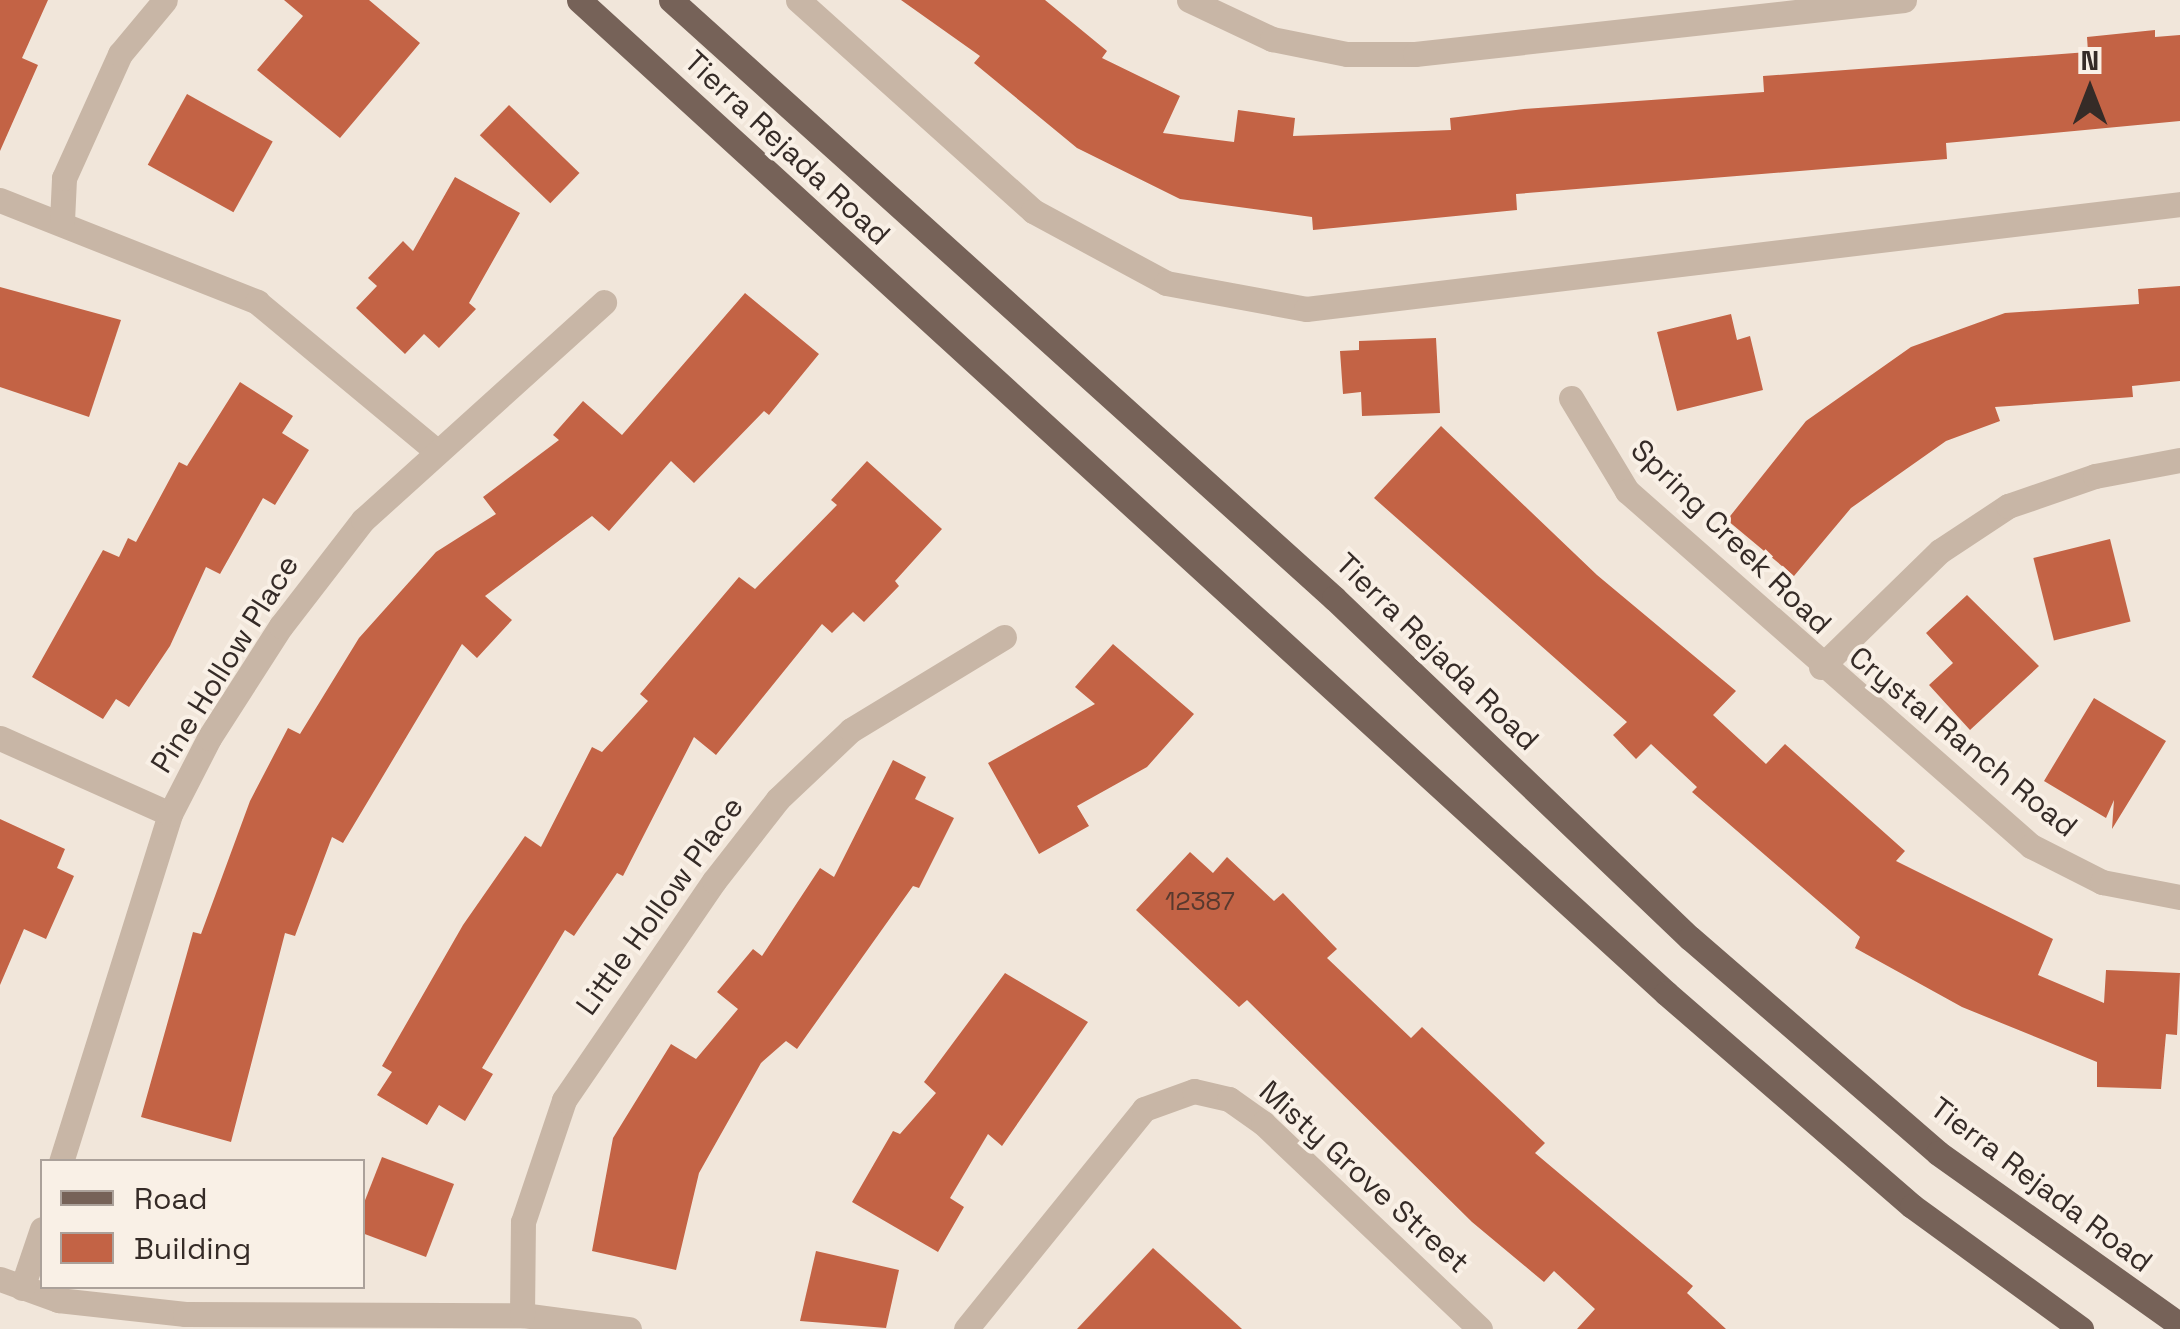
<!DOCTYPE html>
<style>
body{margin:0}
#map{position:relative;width:2180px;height:1329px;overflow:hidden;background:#f1e6da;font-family:"Space Grotesk",sans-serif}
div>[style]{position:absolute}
.building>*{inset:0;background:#c36345;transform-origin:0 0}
.minor>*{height:25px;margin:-12.5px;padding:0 12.5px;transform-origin:12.5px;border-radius:12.5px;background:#c8b6a6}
.major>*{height:25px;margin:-12.5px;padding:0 12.5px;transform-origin:12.5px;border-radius:12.5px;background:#766258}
span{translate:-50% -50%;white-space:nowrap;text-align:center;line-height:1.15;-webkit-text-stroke:8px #f9f0e6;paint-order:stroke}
.number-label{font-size:25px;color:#58392e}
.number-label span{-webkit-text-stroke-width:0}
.street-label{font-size:30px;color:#352b27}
.legend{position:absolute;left:40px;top:1159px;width:325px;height:130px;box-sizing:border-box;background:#f9f0e6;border:2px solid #aba19a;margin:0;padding:12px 18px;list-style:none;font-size:30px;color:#352b27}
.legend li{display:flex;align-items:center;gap:20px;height:50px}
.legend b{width:50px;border:2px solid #aba19a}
.north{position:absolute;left:2040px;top:40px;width:100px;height:100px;-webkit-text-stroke:8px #f9f0e6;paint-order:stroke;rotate:0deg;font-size:28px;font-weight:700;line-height:40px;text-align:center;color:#352b27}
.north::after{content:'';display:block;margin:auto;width:35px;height:45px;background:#352b27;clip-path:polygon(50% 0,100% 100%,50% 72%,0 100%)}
</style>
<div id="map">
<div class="building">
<i style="clip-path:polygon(0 0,48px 0,22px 58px,38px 65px,0 151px)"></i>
<i style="clip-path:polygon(284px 0,369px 0,420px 43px,340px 138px,257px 70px,303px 16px)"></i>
<i style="clip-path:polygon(901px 0,1045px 0,1107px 51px,1102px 58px,1180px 96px,1163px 133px,1234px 142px,1238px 110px,1295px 118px,1293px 136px,1451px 130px,1450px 118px,1524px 109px,1764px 92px,1763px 76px,2088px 52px,2087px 37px,2155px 30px,2155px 37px,2180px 35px,2180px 121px,1946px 143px,1947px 159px,1516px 194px,1517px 210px,1313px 230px,1312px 217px,1180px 199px,1077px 148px,974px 63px,980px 56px)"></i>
<i style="left:187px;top:94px;width:98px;height:81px;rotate:29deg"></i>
<i style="left:509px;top:105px;width:98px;height:42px;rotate:44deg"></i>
<i style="clip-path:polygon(455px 177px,520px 213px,469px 303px,476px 309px,439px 348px,424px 334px,405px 354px,356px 308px,377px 286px,368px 278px,403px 241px,413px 251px)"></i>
<i style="clip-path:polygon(2180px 286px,2180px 381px,2132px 386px,2133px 397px,1995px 407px,2000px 421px,1946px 441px,1851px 508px,1794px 576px,1727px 520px,1806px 421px,1911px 347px,2005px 313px,2139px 304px,2138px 289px)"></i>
<i style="clip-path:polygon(0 287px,121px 320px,89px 417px,0 387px)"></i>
<i style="clip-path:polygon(745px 293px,819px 354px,769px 415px,764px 411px,694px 483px,671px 461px,609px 531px,592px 516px,485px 596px,512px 620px,477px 658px,462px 644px,343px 843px,332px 837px,295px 936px,285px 933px,231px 1142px,141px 1117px,193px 932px,201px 934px,250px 801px,288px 728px,300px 734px,359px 638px,436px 552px,496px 514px,483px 497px,559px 440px,553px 435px,583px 401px,622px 435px)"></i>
<i style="clip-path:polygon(1731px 314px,1737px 340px,1750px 336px,1763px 390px,1677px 411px,1657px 332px)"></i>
<i style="clip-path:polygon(1436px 338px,1440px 413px,1362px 416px,1361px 392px,1343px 394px,1340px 351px,1359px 350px,1359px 341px)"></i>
<i style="clip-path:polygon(240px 382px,293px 416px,282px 433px,309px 450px,275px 505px,263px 498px,220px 574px,206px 567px,170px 646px,129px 707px,116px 699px,103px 719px,32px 677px,103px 550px,119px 557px,128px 538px,136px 542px,179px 462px,187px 466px)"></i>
<i style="clip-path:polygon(1441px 426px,1597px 575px,1736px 691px,1713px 715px,1766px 764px,1785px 744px,1905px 851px,1896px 861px,2053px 939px,2038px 975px,2104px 1003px,2106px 970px,2180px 973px,2177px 1035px,2166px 1034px,2161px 1089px,2097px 1087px,2097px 1062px,1962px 1007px,1855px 948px,1860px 937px,1692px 792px,1697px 787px,1651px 744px,1636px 759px,1613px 735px,1627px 722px,1374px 498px)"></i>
<i style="clip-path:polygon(867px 461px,942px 529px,895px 581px,899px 586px,864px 622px,853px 612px,832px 633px,822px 624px,716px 755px,694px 737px,623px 876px,617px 873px,574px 936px,565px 930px,482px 1068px,493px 1074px,465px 1121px,439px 1105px,427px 1125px,377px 1095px,392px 1072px,382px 1066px,463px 925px,525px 836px,541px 847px,592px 747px,602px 752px,648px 701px,640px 694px,739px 577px,755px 589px,837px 505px,831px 500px)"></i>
<i style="left:2110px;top:539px;width:85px;height:79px;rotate:76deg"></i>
<i style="clip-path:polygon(1967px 595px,2039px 666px,1970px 730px,1929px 685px,1953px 663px,1926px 633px)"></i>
<i style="clip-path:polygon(1113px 644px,1194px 714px,1147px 767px,1077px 806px,1089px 826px,1039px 854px,988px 763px,1095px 704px,1075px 687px)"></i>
<i style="clip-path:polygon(2094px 698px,2166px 741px,2112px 829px,2114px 800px,2106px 818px,2044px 781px)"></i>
<i style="clip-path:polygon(893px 760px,926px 777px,915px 799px,954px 818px,919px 888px,913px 886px,797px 1049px,786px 1041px,761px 1063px,699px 1173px,676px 1270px,592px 1251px,613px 1138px,671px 1044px,696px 1059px,738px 1009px,717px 992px,753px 949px,762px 956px,820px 868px,834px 877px)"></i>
<i style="clip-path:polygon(0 819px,65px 849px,57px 868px,74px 876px,46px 939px,24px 929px,0 985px)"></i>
<i style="clip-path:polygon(1190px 852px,1213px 873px,1227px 857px,1274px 901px,1283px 893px,1337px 949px,1327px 958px,1411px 1038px,1422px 1027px,1545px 1143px,1535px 1153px,1693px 1286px,1687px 1293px,1726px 1329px,1577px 1329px,1595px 1309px,1554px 1271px,1544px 1282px,1472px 1222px,1247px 1000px,1239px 1007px,1136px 910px)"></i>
<i style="clip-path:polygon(1005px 973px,1088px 1022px,1002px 1146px,988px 1134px,950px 1198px,964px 1207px,938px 1252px,852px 1202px,893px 1131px,900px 1134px,936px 1093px,924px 1082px)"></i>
<i style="clip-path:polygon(382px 1157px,454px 1184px,426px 1257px,362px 1233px,362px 1208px)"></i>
<i style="clip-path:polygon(1153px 1248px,1242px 1329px,1077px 1329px)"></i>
<i style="clip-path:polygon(816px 1251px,899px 1270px,886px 1328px,800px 1321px)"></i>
</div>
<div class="minor">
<i style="left:798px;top:0;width:316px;rotate:41.9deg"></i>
<i style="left:1033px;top:211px;width:151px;rotate:28.4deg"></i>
<i style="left:1166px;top:283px;width:142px;rotate:10.5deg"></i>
<i style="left:1306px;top:309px;width:880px;rotate:-6.85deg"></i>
<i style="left:1189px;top:0;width:92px;rotate:25.2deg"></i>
<i style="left:1272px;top:39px;width:76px;rotate:11.3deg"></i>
<i style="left:1347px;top:54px;width:68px"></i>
<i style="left:1415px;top:54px;width:492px;rotate:-6.3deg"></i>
<i style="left:0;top:200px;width:277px;rotate:21.6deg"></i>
<i style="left:257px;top:302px;width:231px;rotate:39.7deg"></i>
<i style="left:62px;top:221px;width:43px;rotate:-87.3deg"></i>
<i style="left:64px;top:178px;width:136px;rotate:-65.7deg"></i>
<i style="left:120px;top:54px;width:70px;rotate:-50.2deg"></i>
<i style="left:1571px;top:398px;width:109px;rotate:58.9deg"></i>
<i style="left:1627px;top:491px;width:538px;rotate:41.31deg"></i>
<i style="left:2031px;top:846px;width:80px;rotate:26.9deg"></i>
<i style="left:2102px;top:882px;width:79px;rotate:10.9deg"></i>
<i style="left:1821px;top:667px;width:166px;rotate:-44.3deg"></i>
<i style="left:1940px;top:551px;width:82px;rotate:-33.5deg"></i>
<i style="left:2008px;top:506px;width:92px;rotate:-19deg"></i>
<i style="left:2095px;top:476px;width:86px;rotate:-10.7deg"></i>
<i style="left:0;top:738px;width:186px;rotate:24.1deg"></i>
<i style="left:61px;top:1162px;width:365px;rotate:-72.6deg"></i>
<i style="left:170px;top:814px;width:85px;rotate:-62.8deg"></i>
<i style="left:209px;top:738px;width:133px;rotate:-57.3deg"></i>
<i style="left:281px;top:626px;width:134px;rotate:-52.3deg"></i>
<i style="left:363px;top:520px;width:325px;rotate:-42.1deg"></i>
<i style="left:0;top:1279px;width:62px;rotate:19.9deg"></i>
<i style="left:58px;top:1300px;width:128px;rotate:6.3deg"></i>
<i style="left:185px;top:1314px;width:337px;rotate:0.2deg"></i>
<i style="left:522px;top:1315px;width:108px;rotate:7.5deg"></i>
<i style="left:22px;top:1288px;width:62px;rotate:-71.3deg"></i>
<i style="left:522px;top:1315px;width:93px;rotate:-89.4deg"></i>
<i style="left:523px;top:1222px;width:129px;rotate:-71.4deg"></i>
<i style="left:564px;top:1100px;width:265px;rotate:-55.6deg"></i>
<i style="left:714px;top:881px;width:104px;rotate:-52deg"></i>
<i style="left:778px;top:799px;width:100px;rotate:-43.4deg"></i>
<i style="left:851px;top:730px;width:179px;rotate:-31.3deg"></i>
<i style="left:966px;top:1329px;width:283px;rotate:-51deg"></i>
<i style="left:1144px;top:1109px;width:53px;rotate:-19.8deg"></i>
<i style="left:1194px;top:1091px;width:36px;rotate:13deg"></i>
<i style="left:1229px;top:1099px;width:42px;rotate:35.2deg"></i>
<i style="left:1263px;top:1123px;width:299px;rotate:43.5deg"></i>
</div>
<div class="major">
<i style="left:579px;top:0;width:1472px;rotate:42.41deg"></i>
<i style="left:1666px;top:993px;width:325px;rotate:40.9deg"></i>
<i style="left:1912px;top:1206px;width:209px;rotate:36deg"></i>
<i style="left:671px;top:0;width:893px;rotate:42.05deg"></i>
<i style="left:1334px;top:598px;width:492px;rotate:43.7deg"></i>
<i style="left:1690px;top:938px;width:328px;rotate:40.9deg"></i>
<i style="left:1938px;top:1153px;width:297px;rotate:35.4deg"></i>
</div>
<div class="number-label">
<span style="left:1200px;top:901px">12387</span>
</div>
<div class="street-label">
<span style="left:787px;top:148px;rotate:43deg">Tierra Rejada Road</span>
<span style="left:1731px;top:537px;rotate:44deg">Spring Creek Road</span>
<span style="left:1437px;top:652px;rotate:44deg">Tierra Rejada Road</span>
<span style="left:225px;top:664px;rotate:-58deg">Pine Hollow Place</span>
<span style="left:1963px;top:742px;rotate:39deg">Crystal Ranch Road</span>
<span style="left:660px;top:906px;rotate:-54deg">Little Hollow Place</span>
<span style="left:1364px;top:1177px;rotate:42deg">Misty Grove Street</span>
<span style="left:2041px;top:1185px;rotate:37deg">Tierra Rejada Road</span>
</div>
<ul class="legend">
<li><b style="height:12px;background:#766258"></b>Road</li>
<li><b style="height:28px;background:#c36345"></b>Building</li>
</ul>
<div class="north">N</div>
</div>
